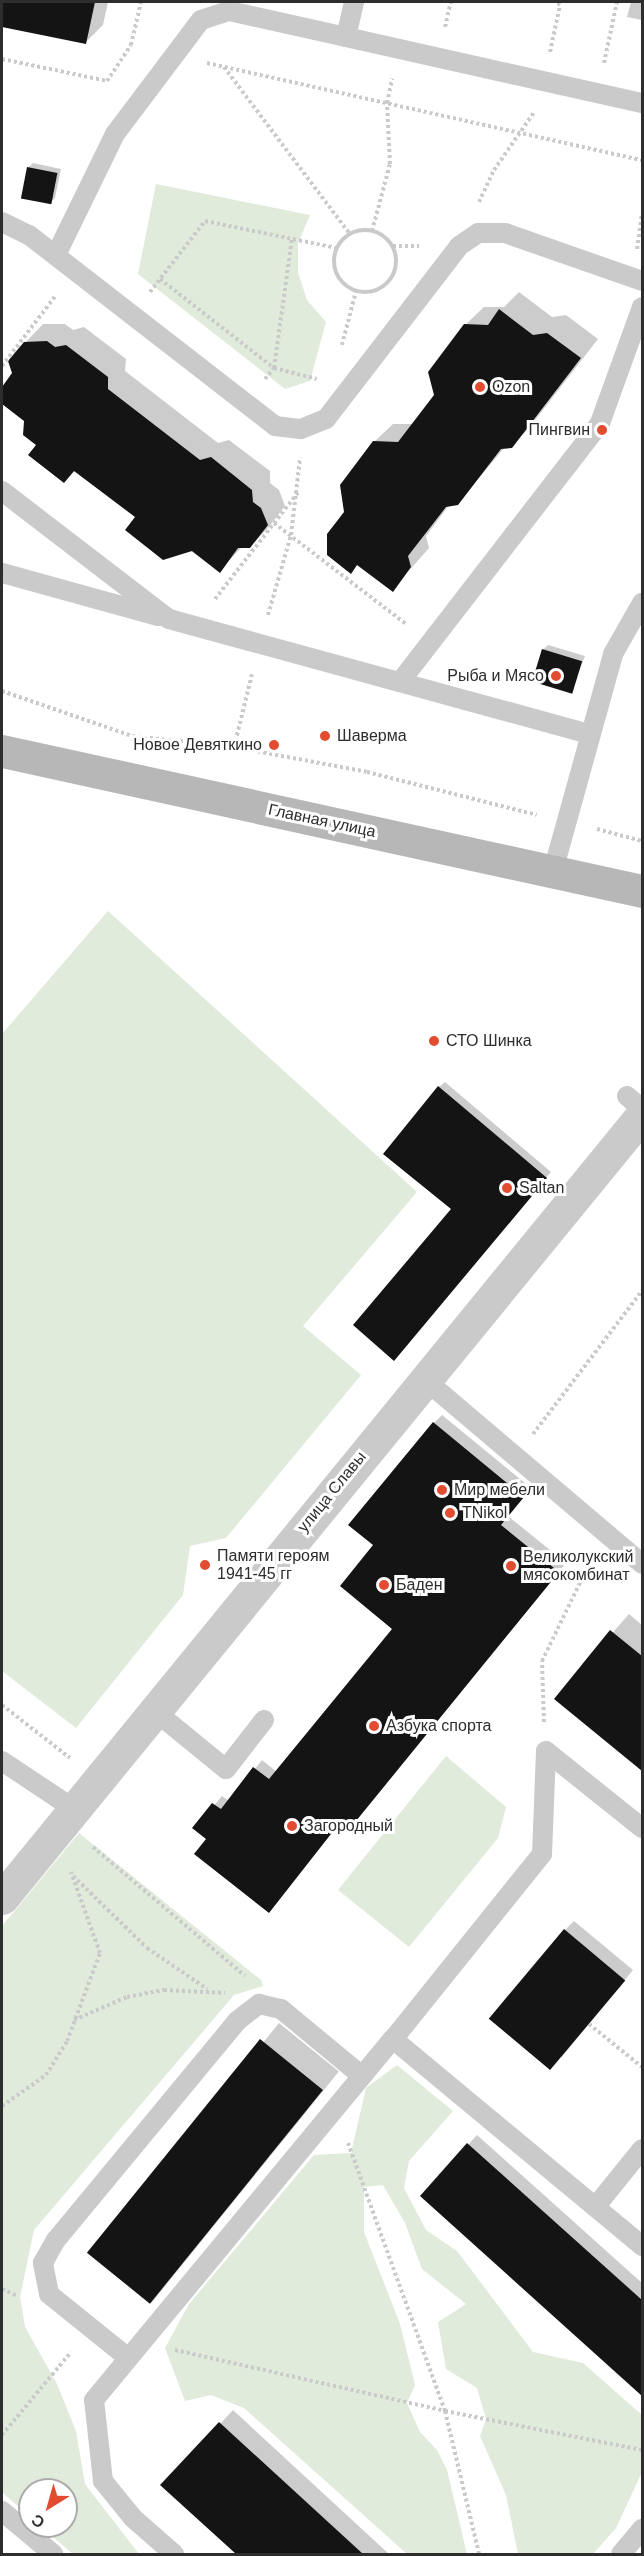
<!DOCTYPE html>
<meta charset="utf-8">
<style>
body{margin:0}
#map{position:relative;width:644px;height:2556px;overflow:hidden;background:#fff;font-family:Arial,sans-serif}
div>[style]{position:absolute}
.green>*{inset:0;background:#e0ebdb}
.shadow>*{inset:0;background:#0003;transform-origin:0 0}
.building>*{inset:0;background:#141414;transform-origin:0 0}
.path>*{height:4px;margin-top:-2px;transform-origin:0;background:repeating-linear-gradient(90deg,#cacaca 0 3px,transparent 0 6px)}
.path>.ring{margin:-2px;padding:0;box-sizing:content-box;background:none;border:4px solid #cacaca;border-radius:50%}
.lane>*{height:20px;margin:-10px;padding:0 10px;transform-origin:10px;border-radius:10px;background:#cacaca}
.street>*{height:33px;margin:-16.5px;padding:0 16.5px;transform-origin:16.5px;border-radius:16.5px;background:#cacaca}
.secondary>*{height:33px;margin:-16.5px;padding:0 16.5px;transform-origin:16.5px;border-radius:16.5px;background:#b7b7b7}
.dots>*{width:16px;height:16px;translate:-50% -50%;box-sizing:border-box;border:3px solid #fff;border-radius:50%}
span{translate:-50% -50%;white-space:nowrap;text-align:center;line-height:1.15;-webkit-text-stroke:6px #fff;paint-order:stroke}
.poi-label{font-size:16px;color:#2d2d2d}
.left{translate:0 -50%;text-align:left}
.right{translate:-100% -50%;text-align:right}
.street-label{font-size:16px;color:#2d2d2d}
.frame{position:absolute;inset:0;border:3px solid #2d2d2d;pointer-events:none}
.north{position:absolute;left:18px;top:2478px;width:60px;height:60px;box-sizing:border-box;background:#fff;border:2px solid #ababab;border-radius:50%;rotate:217deg;font-size:16px;font-weight:700;line-height:24px;text-align:center;color:#2d2d2d}
.north::after{content:'';display:block;margin:auto;width:21px;height:27px;background:#e24c31;clip-path:polygon(50% 0,100% 100%,50% 72%,0 100%)}
</style>
<div id="map">
<div class="green">
<i style="clip-path:polygon(156px 184px,310px 215px,298px 243px,298px 272px,307px 300px,326px 322px,310px 381px,285px 389px,138px 274px)"></i>
<i style="clip-path:polygon(108px 911px,417px 1192px,303px 1326px,361px 1375px,226px 1538px,190px 1546px,183px 1595px,76px 1728px,2px 1671px,2px 1034px)"></i>
<i style="clip-path:polygon(446px 1756px,506px 1807px,498px 1838px,409px 1947px,338px 1890px)"></i>
<i style="clip-path:polygon(79px 1833px,261px 1980px,263px 1986px,234px 1995px,34px 2230px,20px 2297px,25px 2327px,57px 2384px,76px 2431px,85px 2484px,139px 2554px,73px 2554px,40px 2526px,66px 2526px,66px 2490px,30px 2490px,30px 2517px,2px 2492px,2px 1926px)"></i>
<i style="clip-path:polygon(397px 2065px,453px 2111px,409px 2161px,404px 2188px,426px 2230px,457px 2251px,533px 2352px,583px 2363px,642px 2415px,642px 2472px,616px 2528px,593px 2554px,518px 2554px,506px 2495px,480px 2436px,486px 2419px,477px 2388px,446px 2369px,438px 2322px,466px 2304px,422px 2269px,405px 2223px,383px 2185px,364px 2187px,364px 2232px,400px 2324px,415px 2385px,407px 2403px,420px 2432px,437px 2450px,447px 2470px,467px 2554px,407px 2554px,244px 2408px,211px 2395px,185px 2401px,165px 2348px,189px 2304px,314px 2155px,351px 2153px,366px 2088px)"></i>
</div>
<div class="shadow">
<i style="clip-path:polygon(7px 2px,108px 2px,103px 25px,85px 43px,2px 25px)"></i>
<i style="clip-path:polygon(631px 2px,642px 2px,642px 20px,627px 17px)"></i>
<i style="clip-path:polygon(33px 163px,61px 169px,55px 198px,50px 203px,28px 168px)"></i>
<i style="clip-path:polygon(519px 292px,552px 317px,566px 315px,598px 339px,529px 428px,511px 447px,505px 447px,458px 503px,450px 504px,426px 536px,429px 548px,392px 590px,358px 564px,351px 572px,346px 512px,374px 442px,393px 424px,413px 424px,435px 396px,465px 325px,484px 307px,504px 307px)"></i>
<i style="clip-path:polygon(43px 324px,65px 324px,73px 330px,84px 327px,126px 359px,125px 371px,218px 443px,229px 440px,270px 471px,270px 483px,279px 490px,285px 506px,268px 528px,249px 547px,242px 547px,219px 571px,76px 470px,64px 481px,25px 420px,2px 402px,2px 390px,14px 373px,25px 343px)"></i>
<i style="clip-path:polygon(548px 645px,585px 656px,571px 692px,543px 650px)"></i>
<i style="clip-path:polygon(445px 1082px,551px 1172px,399px 1353px,453px 1208px,439px 1087px)"></i>
<i style="clip-path:polygon(442px 1415px,531px 1488px,508px 1516px,566px 1563px,355px 1822px,339px 1824px,269px 1911px,208px 1838px,195px 1828px,222px 1796px,229px 1801px,262px 1760px,277px 1772px,394px 1629px,375px 1545px,434px 1423px)"></i>
<i style="clip-path:polygon(629px 1614px,642px 1625px,642px 1769px,556px 1698px)"></i>
<i style="clip-path:polygon(574px 1921px,633px 1970px,561px 2058px,565px 1930px)"></i>
<i style="left:279px;top:2023px;width:77px;height:298px;rotate:39deg"></i>
<i style="clip-path:polygon(477px 2135px,642px 2283px,642px 2394px,422px 2196px)"></i>
<i style="clip-path:polygon(233px 2410px,389px 2554px,238px 2554px,163px 2485px)"></i>
</div>
<div class="building">
<i style="clip-path:polygon(2px 2px,95px 2px,86px 44px,2px 27px)"></i>
<i style="left:27px;top:167px;width:31px;height:32px;rotate:11deg"></i>
<i style="clip-path:polygon(499px 309px,533px 335px,547px 333px,581px 358px,512px 448px,501px 449px,458px 505px,446px 507px,408px 556px,411px 567px,393px 592px,357px 565px,351px 574px,327px 555px,327px 534px,344px 512px,340px 485px,373px 441px,398px 442px,434px 395px,428px 372px,464px 324px,488px 325px)"></i>
<i style="clip-path:polygon(47px 341px,55px 347px,66px 345px,108px 377px,108px 389px,200px 460px,211px 457px,252px 490px,253px 502px,261px 508px,268px 525px,250px 548px,238px 548px,220px 573px,192px 551px,163px 560px,125px 530px,135px 517px,74px 471px,64px 483px,28px 455px,36px 445px,23px 435px,24px 421px,2px 404px,2px 387px,12px 373px,8px 361px,24px 342px)"></i>
<i style="left:542px;top:649px;width:42px;height:34px;rotate:17deg"></i>
<i style="clip-path:polygon(438px 1086px,547px 1178px,394px 1361px,353px 1325px,451px 1209px,383px 1154px)"></i>
<i style="clip-path:polygon(433px 1422px,524px 1497px,501px 1525px,559px 1572px,347px 1832px,338px 1825px,269px 1913px,194px 1854px,206px 1839px,192px 1828px,212px 1803px,221px 1809px,253px 1767px,269px 1779px,392px 1629px,340px 1586px,373px 1545px,348px 1525px)"></i>
<i style="clip-path:polygon(610px 1630px,642px 1656px,642px 1771px,554px 1699px)"></i>
<i style="left:564px;top:1929px;width:80px;height:117px;rotate:40deg"></i>
<i style="left:260px;top:2039px;width:81px;height:275px;rotate:39deg"></i>
<i style="clip-path:polygon(467px 2143px,642px 2300px,642px 2396px,420px 2196px)"></i>
<i style="clip-path:polygon(219px 2422px,363px 2554px,236px 2554px,160px 2485px)"></i>
</div>
<div class="path">
<i style="left:445px;top:27px;width:26px;rotate:-77deg"></i>
<i style="left:550px;top:52px;width:48px;rotate:-78deg"></i>
<i style="left:560px;top:5px;width:5px;rotate:-143deg"></i>
<i style="left:2px;top:59px;width:107px;rotate:11.8deg"></i>
<i style="left:107px;top:81px;width:43px;rotate:-56.3deg"></i>
<i style="left:131px;top:45px;width:44px;rotate:-76.9deg"></i>
<i style="left:207px;top:63px;width:446px;rotate:12.6deg"></i>
<i style="left:604px;top:63px;width:62px;rotate:-78deg"></i>
<i style="left:224px;top:67px;width:209px;rotate:53deg"></i>
<i style="left:479px;top:202px;width:35px;rotate:-65deg"></i>
<i style="left:494px;top:170px;width:72px;rotate:-55.2deg"></i>
<i class="ring" style="left:334px;top:230px;width:58px;height:58px"></i>
<i style="left:372px;top:231px;width:69px;rotate:-75deg"></i>
<i style="left:390px;top:164px;width:61px;rotate:-92.8deg"></i>
<i style="left:387px;top:103px;width:25px;rotate:-78deg"></i>
<i style="left:393px;top:246px;width:26px"></i>
<i style="left:637px;top:249px;width:35px;rotate:-82deg"></i>
<i style="left:160px;top:279px;width:145px;rotate:38deg"></i>
<i style="left:274px;top:368px;width:131px;rotate:-82.1deg"></i>
<i style="left:150px;top:292px;width:90px;rotate:-52.2deg"></i>
<i style="left:205px;top:221px;width:135px;rotate:11.6deg"></i>
<i style="left:342px;top:345px;width:56px;rotate:-75.5deg"></i>
<i style="left:2px;top:366px;width:89px;rotate:-52.7deg"></i>
<i style="left:265px;top:379px;width:14px;rotate:-51deg"></i>
<i style="left:274px;top:368px;width:44px;rotate:14.3deg"></i>
<i style="left:274px;top:523px;width:166px;rotate:37.4deg"></i>
<i style="left:215px;top:599px;width:137px;rotate:-52.1deg"></i>
<i style="left:268px;top:615px;width:83px;rotate:-74deg"></i>
<i style="left:291px;top:535px;width:78px;rotate:-83.3deg"></i>
<i style="left:2px;top:691px;width:138px;rotate:19.1deg"></i>
<i style="left:132px;top:736px;width:103px;rotate:6.2deg"></i>
<i style="left:234px;top:747px;width:135px;rotate:10.6deg"></i>
<i style="left:367px;top:772px;width:175px;rotate:14.2deg"></i>
<i style="left:234px;top:747px;width:75px;rotate:-76.1deg"></i>
<i style="left:597px;top:829px;width:47px;rotate:14.9deg"></i>
<i style="left:533px;top:1434px;width:180px;rotate:-52.7deg"></i>
<i style="left:2px;top:1705px;width:86px;rotate:37.9deg"></i>
<i style="left:544px;top:1722px;width:61px;rotate:-91.9deg"></i>
<i style="left:542px;top:1661px;width:112px;rotate:-64.1deg"></i>
<i style="left:93px;top:1847px;width:199px;rotate:40.3deg"></i>
<i style="left:73px;top:1876px;width:103px;rotate:44.2deg"></i>
<i style="left:147px;top:1948px;width:73px;rotate:34.3deg"></i>
<i style="left:74px;top:2020px;width:58px;rotate:-23.5deg"></i>
<i style="left:127px;top:1997px;width:38px;rotate:-11deg"></i>
<i style="left:164px;top:1990px;width:61px;rotate:2.8deg"></i>
<i style="left:589px;top:2024px;width:68px;rotate:39.1deg"></i>
<i style="left:2px;top:2106px;width:54px;rotate:-35.2deg"></i>
<i style="left:46px;top:2075px;width:40px;rotate:-58deg"></i>
<i style="left:67px;top:2041px;width:94px;rotate:-69.4deg"></i>
<i style="left:100px;top:1953px;width:86px;rotate:-109.7deg"></i>
<i style="left:348px;top:2143px;width:285px;rotate:70.1deg"></i>
<i style="left:445px;top:2411px;width:147px;rotate:76.6deg"></i>
<i style="left:2px;top:2289px;width:17px;rotate:25deg"></i>
<i style="left:175px;top:2350px;width:277px;rotate:12.7deg"></i>
<i style="left:445px;top:2411px;width:201px;rotate:11.2deg"></i>
<i style="left:2px;top:2435px;width:108px;rotate:-50.3deg"></i>
</div>
<div class="lane">
<i style="left:346px;top:37px;width:303px;rotate:12.6deg"></i>
<i style="left:2px;top:222px;width:30px;rotate:26deg"></i>
<i style="left:29px;top:235px;width:311px;rotate:37.8deg"></i>
<i style="left:275px;top:426px;width:26px;rotate:7deg"></i>
<i style="left:301px;top:429px;width:27px;rotate:-22deg"></i>
<i style="left:326px;top:419px;width:218px;rotate:-52.4deg"></i>
<i style="left:459px;top:246px;width:23px;rotate:-34deg"></i>
<i style="left:478px;top:233px;width:27px"></i>
<i style="left:505px;top:233px;width:145px;rotate:19.3deg"></i>
<i style="left:56px;top:255px;width:135px;rotate:-64deg"></i>
<i style="left:115px;top:134px;width:143px;rotate:-53deg"></i>
<i style="left:201px;top:20px;width:29px;rotate:-18deg"></i>
<i style="left:229px;top:11px;width:120px;rotate:12.5deg"></i>
<i style="left:346px;top:37px;width:36px;rotate:-77deg"></i>
<i style="left:2px;top:491px;width:210px;rotate:37.5deg"></i>
<i style="left:169px;top:619px;width:435px;rotate:15.3deg"></i>
<i style="left:2px;top:573px;width:162px;rotate:15.4deg"></i>
<i style="left:400px;top:682px;width:327px;rotate:-52.3deg"></i>
<i style="left:600px;top:423px;width:123px;rotate:-70.1deg"></i>
<i style="left:553px;top:871px;width:225px;rotate:-74.5deg"></i>
<i style="left:613px;top:654px;width:59px;rotate:-60.4deg"></i>
<i style="left:627px;top:1096px;width:20px;rotate:41deg"></i>
<i style="left:423px;top:1378px;width:287px;rotate:40.3deg"></i>
<i style="left:156px;top:1712px;width:90px;rotate:39.2deg"></i>
<i style="left:226px;top:1769px;width:62px;rotate:-52.2deg"></i>
<i style="left:2px;top:1761px;width:90px;rotate:33.7deg"></i>
<i style="left:642px;top:1828px;width:123px;rotate:-141.3deg"></i>
<i style="left:546px;top:1751px;width:103px;rotate:92.2deg"></i>
<i style="left:542px;top:1854px;width:238px;rotate:128.8deg"></i>
<i style="left:393px;top:2039px;width:324px;rotate:39.7deg"></i>
<i style="left:596px;top:2206px;width:73px;rotate:-51.1deg"></i>
<i style="left:127px;top:2357px;width:100px;rotate:-141.1deg"></i>
<i style="left:49px;top:2294px;width:32px;rotate:-101deg"></i>
<i style="left:43px;top:2263px;width:26px;rotate:-61deg"></i>
<i style="left:56px;top:2240px;width:284px;rotate:-50.4deg"></i>
<i style="left:237px;top:2021px;width:28px;rotate:-38deg"></i>
<i style="left:259px;top:2004px;width:23px;rotate:13deg"></i>
<i style="left:281px;top:2009px;width:105px;rotate:39.6deg"></i>
<i style="left:2px;top:2511px;width:67px;rotate:40.1deg"></i>
<i style="left:174px;top:2554px;width:55px;rotate:-138.7deg"></i>
<i style="left:133px;top:2518px;width:48px;rotate:-129deg"></i>
<i style="left:103px;top:2481px;width:81px;rotate:-96.3deg"></i>
<i style="left:94px;top:2400px;width:469px;rotate:-50.4deg"></i>
<i style="left:621px;top:2554px;width:33px;rotate:-50deg"></i>
</div>
<div class="street">
<i style="left:2px;top:1898px;width:1011px;rotate:-50.74deg"></i>
</div>
<div class="secondary">
<i style="left:2px;top:751px;width:655px;rotate:12.34deg"></i>
</div>
<div class="dots">
<i style="left:480px;top:387px;background:#e24c31"></i>
<i style="left:602px;top:430px;background:#e24c31"></i>
<i style="left:556px;top:676px;background:#e24c31"></i>
<i style="left:325px;top:736px;background:#e24c31"></i>
<i style="left:274px;top:745px;background:#e24c31"></i>
<i style="left:434px;top:1041px;background:#e24c31"></i>
<i style="left:507px;top:1188px;background:#e24c31"></i>
<i style="left:442px;top:1490px;background:#e24c31"></i>
<i style="left:450px;top:1513px;background:#e24c31"></i>
<i style="left:205px;top:1565px;background:#e24c31"></i>
<i style="left:511px;top:1566px;background:#e24c31"></i>
<i style="left:384px;top:1585px;background:#e24c31"></i>
<i style="left:374px;top:1726px;background:#e24c31"></i>
<i style="left:292px;top:1826px;background:#e24c31"></i>
</div>
<div class="poi-label">
<span class="left" style="left:492px;top:387px">Ozon</span>
<span class="right" style="left:590px;top:430px">Пингвин</span>
<span class="right" style="left:544px;top:676px">Рыба и Мясо</span>
<span class="left" style="left:337px;top:736px">Шаверма</span>
<span class="right" style="left:262px;top:745px">Новое Девяткино</span>
<span class="left" style="left:446px;top:1041px">СТО Шинка</span>
<span class="left" style="left:519px;top:1188px">Saltan</span>
<span class="left" style="left:454px;top:1490px">Мир мебели</span>
<span class="left" style="left:462px;top:1513px">ТNikol</span>
<span class="left" style="left:217px;top:1565px">Памяти героям<br>1941-45 гг</span>
<span class="left" style="left:523px;top:1566px">Великолукский<br>мясокомбинат</span>
<span class="left" style="left:396px;top:1585px">Баден</span>
<span class="left" style="left:386px;top:1726px">Азбука спорта</span>
<span class="left" style="left:304px;top:1826px">Загородный</span>
</div>
<div class="street-label">
<span style="left:322px;top:821px;rotate:12deg">Главная улица</span>
<span style="left:332px;top:1492px;rotate:-51deg">улица Славы</span>
</div>
<div class="frame"></div>
<div class="north">С</div>
</div>
